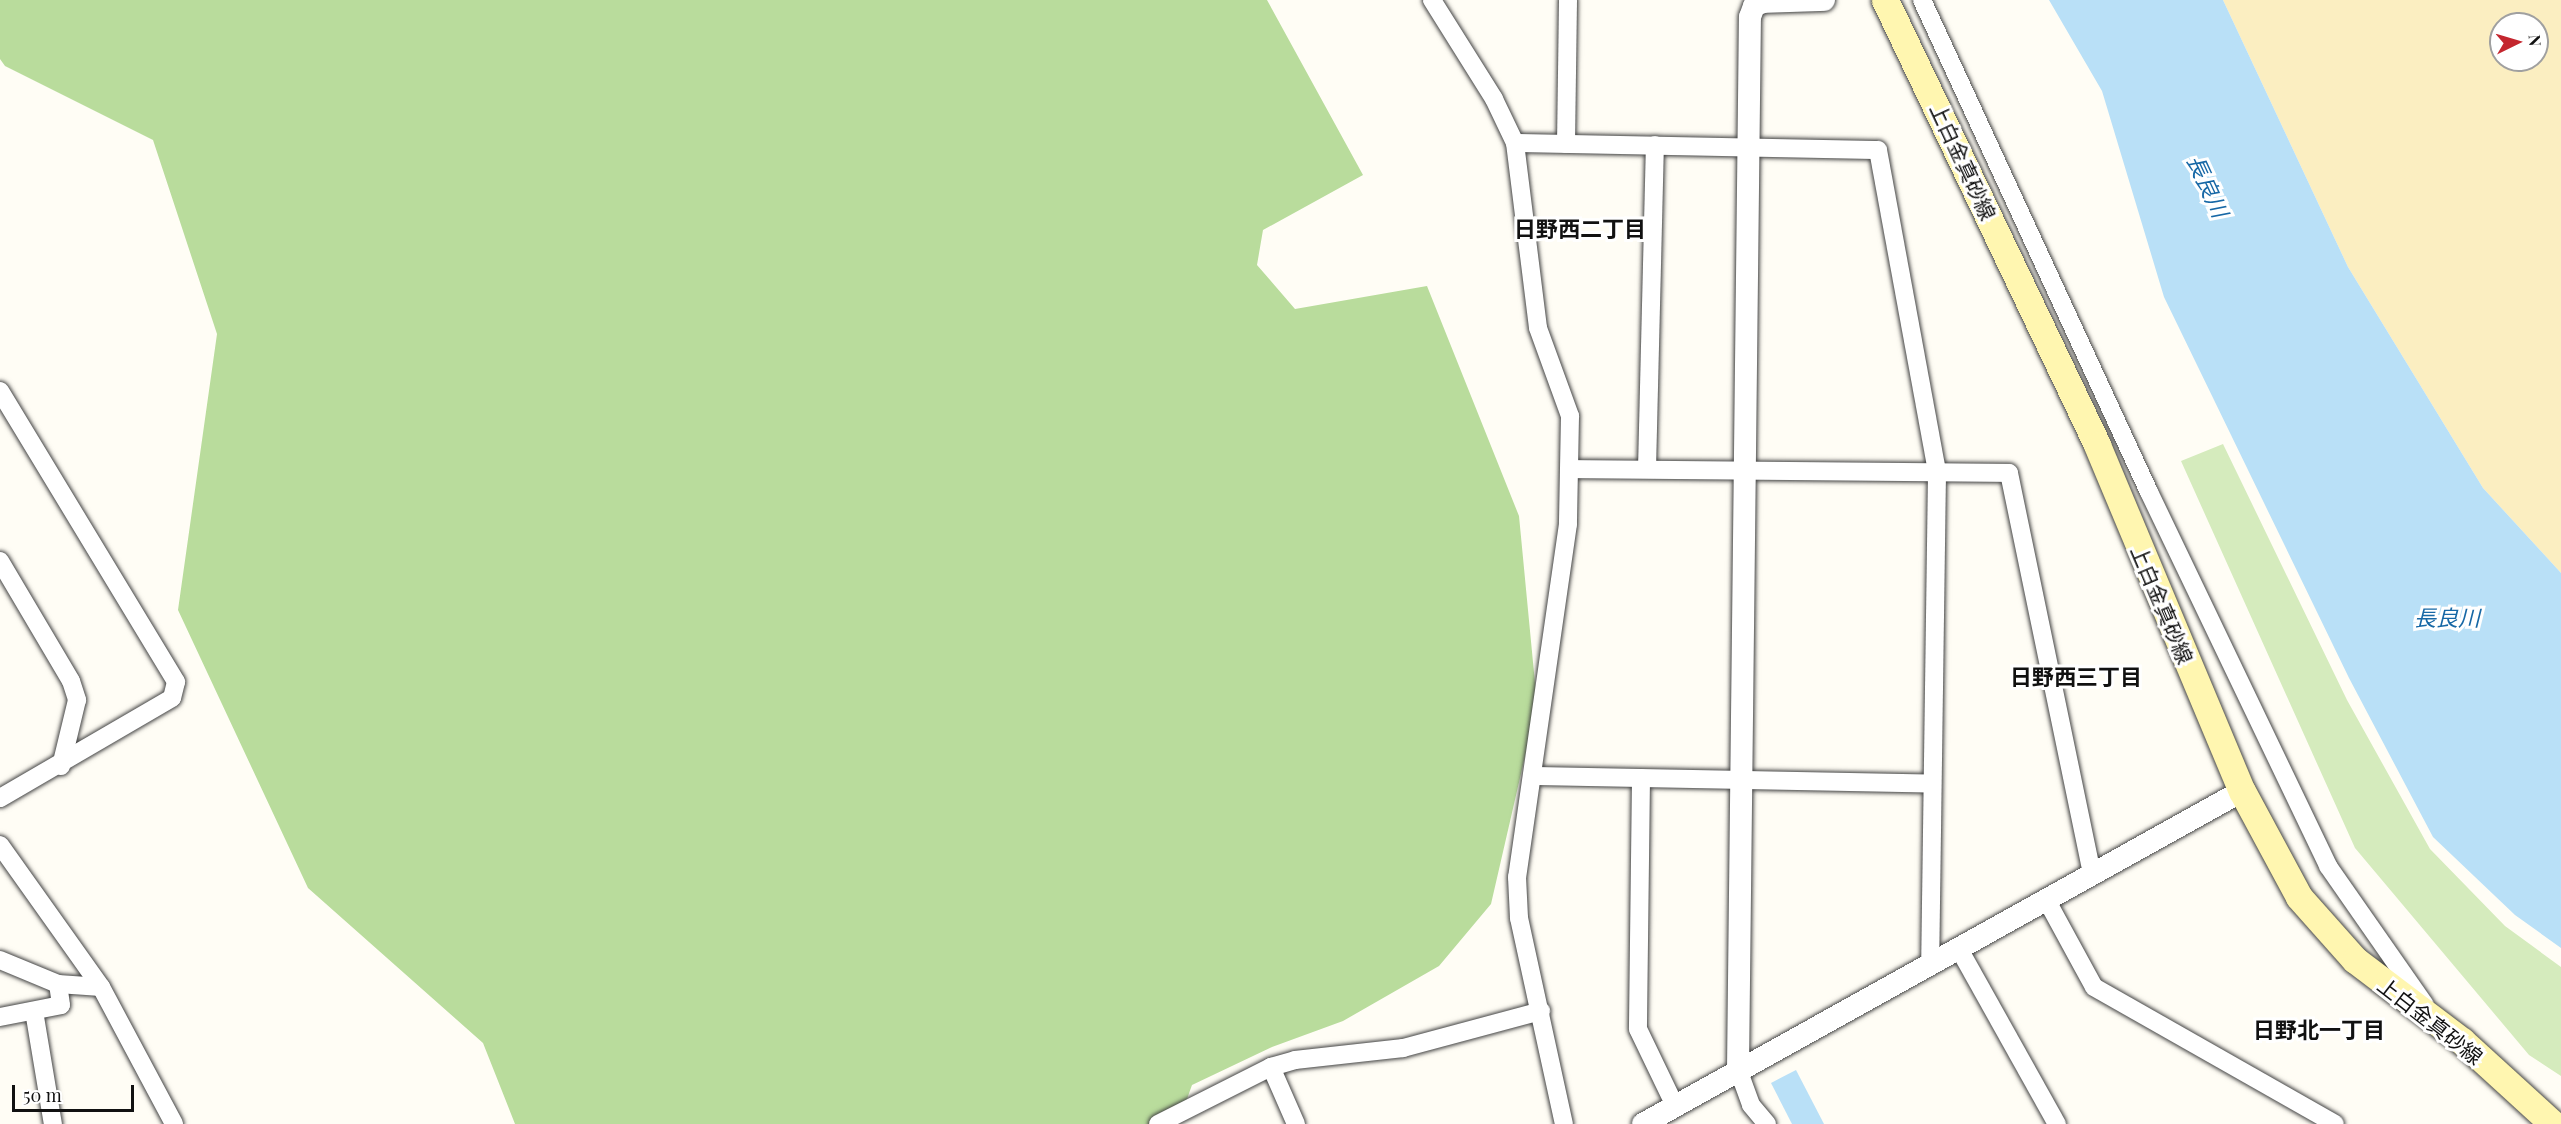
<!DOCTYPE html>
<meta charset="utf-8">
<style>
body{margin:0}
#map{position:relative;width:2561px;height:1124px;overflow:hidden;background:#fffdf5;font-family:"Playfair Display","Noto Sans JP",serif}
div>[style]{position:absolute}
.green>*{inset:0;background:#d5ebbd}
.forest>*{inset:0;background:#b9dc9c}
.sand>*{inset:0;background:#fbeec1}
.water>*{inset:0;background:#b9e0f7}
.roads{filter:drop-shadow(0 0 2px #444) drop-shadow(0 0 2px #444)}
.minor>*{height:18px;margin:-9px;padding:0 9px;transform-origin:9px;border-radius:9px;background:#fff}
.tertiary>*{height:22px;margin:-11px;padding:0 11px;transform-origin:11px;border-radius:11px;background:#fff}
.secondary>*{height:27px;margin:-13.5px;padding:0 13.5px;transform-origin:13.5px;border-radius:13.5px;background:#fff6b0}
span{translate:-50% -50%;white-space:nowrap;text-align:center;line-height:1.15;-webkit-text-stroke:6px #fff;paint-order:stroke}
.street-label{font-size:21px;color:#111}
.water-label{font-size:22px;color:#1768a6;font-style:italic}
.neighbourhood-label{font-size:22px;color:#111;font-weight:700}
.north{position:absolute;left:2489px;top:12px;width:60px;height:60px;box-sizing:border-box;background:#fff;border:2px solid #a0a0a0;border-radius:50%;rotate:85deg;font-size:16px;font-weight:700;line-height:24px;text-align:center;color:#111}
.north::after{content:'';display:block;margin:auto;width:21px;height:27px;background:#c4262e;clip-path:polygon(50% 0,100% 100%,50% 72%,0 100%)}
.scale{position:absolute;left:12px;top:1085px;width:122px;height:27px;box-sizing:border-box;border:3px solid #111;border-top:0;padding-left:8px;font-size:18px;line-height:21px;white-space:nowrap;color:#111;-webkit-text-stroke:4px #fff;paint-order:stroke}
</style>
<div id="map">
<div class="green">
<i style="clip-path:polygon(2223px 444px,2347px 700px,2430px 849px,2505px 926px,2561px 967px,2561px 1076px,2529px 1055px,2355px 848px,2181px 461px)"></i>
</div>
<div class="forest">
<i style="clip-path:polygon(0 0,1267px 0,1363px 175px,1263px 230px,1257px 265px,1295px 309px,1427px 286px,1519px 516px,1537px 704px,1491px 904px,1439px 966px,1343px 1021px,1272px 1047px,1192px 1085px,1178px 1124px,515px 1124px,483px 1043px,308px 888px,178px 610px,217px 334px,153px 140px,5px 66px,0 59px)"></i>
</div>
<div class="sand">
<i style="clip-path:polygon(evenodd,2223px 0,2561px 0,2561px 573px,2483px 488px,2348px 267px,2223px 0,2501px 24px,2537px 24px,2537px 60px,2501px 60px,2501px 24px)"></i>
</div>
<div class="water">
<i style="clip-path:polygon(2049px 0,2223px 0,2348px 267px,2483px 488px,2561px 573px,2561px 948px,2515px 915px,2433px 837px,2349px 678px,2164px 297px,2102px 91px)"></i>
<i style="clip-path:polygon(1796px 1070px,1824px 1124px,1792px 1124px,1771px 1083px)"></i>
</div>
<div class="roads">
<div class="minor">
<i style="left:1432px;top:0;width:117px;rotate:57.9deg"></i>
<i style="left:1494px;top:99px;width:49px;rotate:64.5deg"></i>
<i style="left:1515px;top:143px;width:186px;rotate:82.9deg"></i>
<i style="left:1538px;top:328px;width:94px;rotate:70deg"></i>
<i style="left:1570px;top:416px;width:108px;rotate:91.1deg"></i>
<i style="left:1568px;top:524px;width:357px;rotate:98.2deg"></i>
<i style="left:1517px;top:877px;width:41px;rotate:87.2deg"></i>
<i style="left:1519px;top:918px;width:211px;rotate:77.7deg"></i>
<i style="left:1922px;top:0;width:542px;rotate:65.23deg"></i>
<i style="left:2149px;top:492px;width:415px;rotate:64.4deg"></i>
<i style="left:2328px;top:866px;width:169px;rotate:55.1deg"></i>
<i style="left:1515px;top:143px;width:363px;rotate:1.1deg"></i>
<i style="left:1878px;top:150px;width:328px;rotate:79.6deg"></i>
<i style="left:1937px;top:473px;width:490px;rotate:90.8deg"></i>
<i style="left:1566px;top:144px;width:144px;rotate:-89.2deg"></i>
<i style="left:0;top:391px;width:340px;rotate:58.8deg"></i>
<i style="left:176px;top:682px;width:16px;rotate:104deg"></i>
<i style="left:172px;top:698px;width:199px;rotate:149.8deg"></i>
<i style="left:1570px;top:469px;width:439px;rotate:0.5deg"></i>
<i style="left:2009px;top:473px;width:409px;rotate:78.3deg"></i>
<i style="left:1647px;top:469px;width:324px;rotate:-88.6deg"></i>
<i style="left:0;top:561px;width:139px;rotate:59.4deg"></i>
<i style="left:71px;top:681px;width:20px;rotate:72deg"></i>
<i style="left:77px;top:700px;width:68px;rotate:103.6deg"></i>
<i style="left:1532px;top:776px;width:400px;rotate:1.1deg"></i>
<i style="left:1641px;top:778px;width:251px;rotate:90.7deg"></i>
<i style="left:1638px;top:1029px;width:85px;rotate:64.3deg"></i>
<i style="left:0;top:845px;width:174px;rotate:54.6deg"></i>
<i style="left:101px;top:987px;width:155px;rotate:61.9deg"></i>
<i style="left:2046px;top:899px;width:100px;rotate:61.4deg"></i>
<i style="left:2094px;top:987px;width:277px;rotate:29.6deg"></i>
<i style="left:1958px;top:947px;width:203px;rotate:60.8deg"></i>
<i style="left:0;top:960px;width:63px;rotate:22.5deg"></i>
<i style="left:58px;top:984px;width:43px;rotate:4deg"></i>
<i style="left:34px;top:1011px;width:115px;rotate:80.5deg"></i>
<i style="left:0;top:1017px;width:62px;rotate:-11.1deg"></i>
<i style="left:61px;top:1005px;width:21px;rotate:-98deg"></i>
<i style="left:1271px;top:1067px;width:62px;rotate:66.3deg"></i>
<i style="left:1738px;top:1069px;width:38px;rotate:70deg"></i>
<i style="left:1751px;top:1105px;width:25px;rotate:50deg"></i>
<i style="left:1158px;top:1124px;width:127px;rotate:-26.8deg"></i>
<i style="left:1271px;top:1067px;width:25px;rotate:-16deg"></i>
<i style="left:1295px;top:1060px;width:109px;rotate:-6.3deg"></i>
<i style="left:1403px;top:1048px;width:143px;rotate:-15deg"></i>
</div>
<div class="tertiary">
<i style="left:1738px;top:1069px;width:1052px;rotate:-89.35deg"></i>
<i style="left:1750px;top:17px;width:12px;rotate:-70deg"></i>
<i style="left:1754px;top:6px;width:10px;rotate:-24deg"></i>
<i style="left:1763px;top:2px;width:61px;rotate:-1.9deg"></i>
<i style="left:1643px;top:1124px;width:685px;rotate:-29.07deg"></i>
</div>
<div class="secondary">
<i style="left:1885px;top:0;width:493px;rotate:64.5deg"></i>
<i style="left:2097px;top:445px;width:375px;rotate:67.3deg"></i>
<i style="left:2242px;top:791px;width:120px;rotate:61.7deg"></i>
<i style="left:2299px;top:897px;width:84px;rotate:48.4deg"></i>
<i style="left:2355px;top:960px;width:134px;rotate:37.1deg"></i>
<i style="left:2462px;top:1041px;width:123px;rotate:42.4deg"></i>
</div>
</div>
<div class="street-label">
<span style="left:1964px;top:161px;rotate:65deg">上白金真砂線</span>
<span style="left:2163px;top:604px;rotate:67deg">上白金真砂線</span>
<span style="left:2431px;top:1020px;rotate:38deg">上白金真砂線</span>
</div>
<div class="water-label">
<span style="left:2208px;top:186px;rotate:65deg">長良川</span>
<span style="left:2447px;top:618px">長良川</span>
</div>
<div class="neighbourhood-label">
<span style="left:1580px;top:229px">日野西二丁目</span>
<span style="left:2076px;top:677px">日野西三丁目</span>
<span style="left:2319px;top:1030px">日野北一丁目</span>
</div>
<div class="north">N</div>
<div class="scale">50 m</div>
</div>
